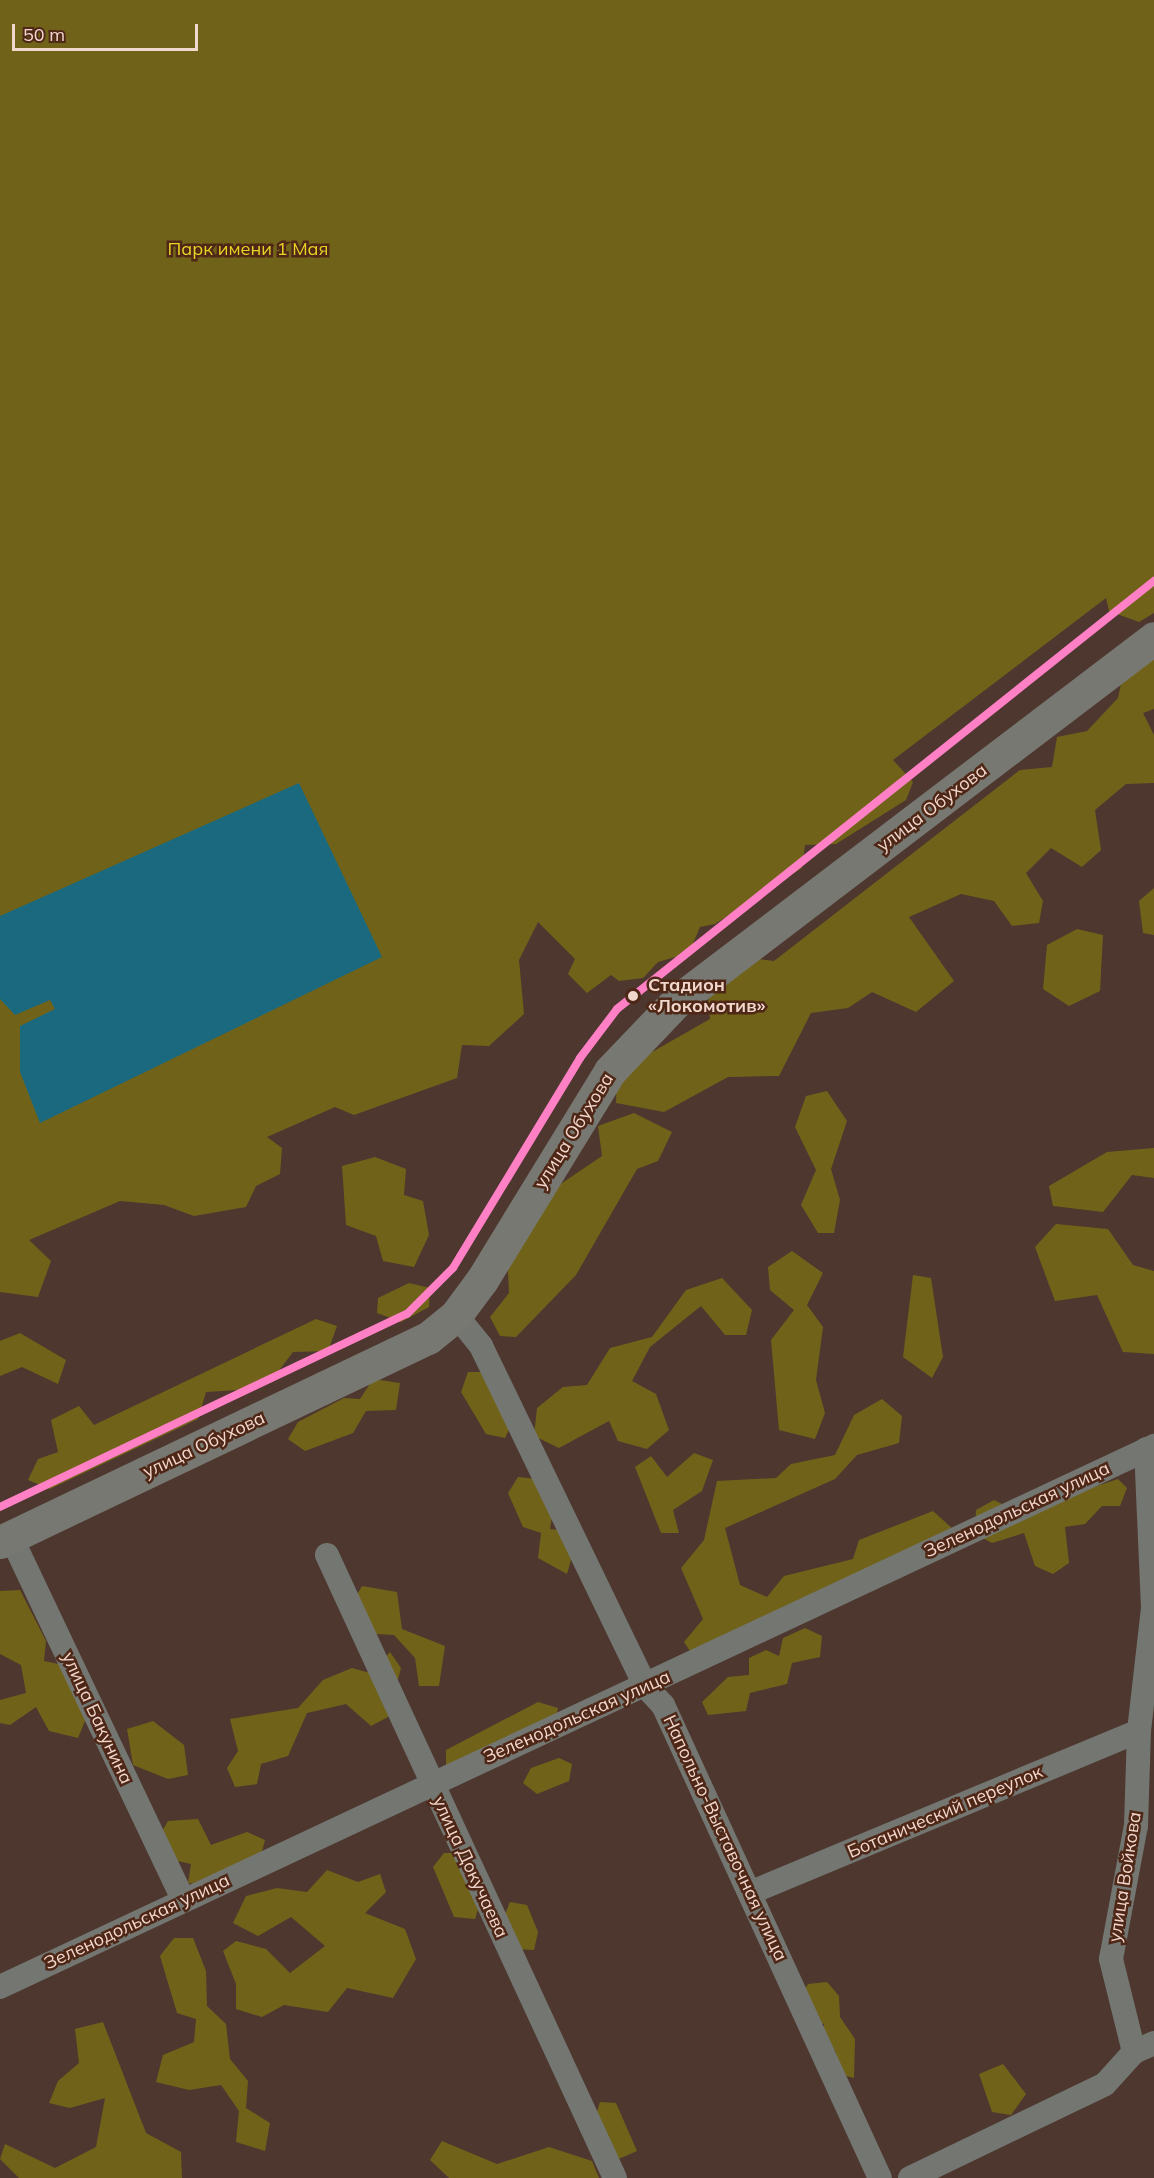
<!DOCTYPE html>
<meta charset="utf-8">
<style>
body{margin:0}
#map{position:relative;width:1154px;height:2178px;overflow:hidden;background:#4d372f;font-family:Mulish,sans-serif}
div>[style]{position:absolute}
.green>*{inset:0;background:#706319}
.water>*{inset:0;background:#1b697e}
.street>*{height:24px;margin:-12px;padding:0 12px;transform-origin:12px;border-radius:12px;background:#737671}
.secondary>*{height:33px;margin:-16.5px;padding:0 16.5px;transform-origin:16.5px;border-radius:16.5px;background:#777871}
.tram-1>*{height:8px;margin:-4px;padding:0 4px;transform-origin:4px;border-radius:4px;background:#ff80c5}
.dots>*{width:16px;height:16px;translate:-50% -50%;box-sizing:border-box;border:3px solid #4f2717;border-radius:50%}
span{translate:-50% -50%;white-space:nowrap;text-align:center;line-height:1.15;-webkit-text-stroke:5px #4f2717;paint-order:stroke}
.park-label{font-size:18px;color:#e8d325}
.street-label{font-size:18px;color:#f2d7cd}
.stop-label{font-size:18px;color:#f2d7cd;font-weight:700}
.left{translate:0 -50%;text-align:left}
.scale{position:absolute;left:12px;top:24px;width:186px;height:27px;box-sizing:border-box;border:3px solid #f2d7cd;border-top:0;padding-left:8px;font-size:18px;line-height:21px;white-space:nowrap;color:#f2d7cd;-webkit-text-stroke:4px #4f2717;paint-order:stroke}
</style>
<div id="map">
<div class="green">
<i style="clip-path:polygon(0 0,1154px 0,1154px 613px,1139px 622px,1109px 611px,1106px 598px,893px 760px,913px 782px,906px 800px,836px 844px,805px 845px,802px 868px,715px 924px,700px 927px,689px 953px,658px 962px,643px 978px,619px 981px,611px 975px,587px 993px,568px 974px,575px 959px,538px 922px,519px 960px,524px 1014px,489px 1046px,462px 1045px,457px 1078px,354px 1115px,335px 1107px,267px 1137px,282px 1148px,280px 1174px,256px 1186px,246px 1207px,194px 1216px,164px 1205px,120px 1201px,29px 1240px,51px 1261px,38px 1297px,0 1292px)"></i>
<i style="clip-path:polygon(1154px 645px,1154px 709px,1143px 713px,1154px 735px,1154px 783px,1126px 784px,1095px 810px,1101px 850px,1082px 867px,1051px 848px,1026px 873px,1043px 901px,1039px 923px,1012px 926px,994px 901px,961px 894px,909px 917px,954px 981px,916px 1012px,872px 992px,848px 1008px,811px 1013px,779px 1076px,728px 1077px,664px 1112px,616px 1103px,617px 1072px,710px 1019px,707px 984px,743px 957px,774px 961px,1020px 770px,1052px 767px,1057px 737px,1087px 731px,1118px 698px,1125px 664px)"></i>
<i style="clip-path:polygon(1154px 888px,1154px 935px,1143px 933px,1139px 901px)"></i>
<i style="clip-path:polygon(1077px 929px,1103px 935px,1100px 991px,1069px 1006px,1043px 989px,1047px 945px)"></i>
<i style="clip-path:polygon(827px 1091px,847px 1121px,831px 1169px,840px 1200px,834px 1233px,818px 1233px,801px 1205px,816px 1170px,795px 1127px,806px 1096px)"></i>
<i style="clip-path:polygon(634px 1113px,672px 1132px,658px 1161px,637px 1169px,576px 1275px,516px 1337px,500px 1336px,490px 1317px,509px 1293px,507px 1251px,537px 1200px,602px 1156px,598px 1126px)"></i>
<i style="clip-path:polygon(1154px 1148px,1154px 1178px,1132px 1175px,1103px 1212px,1053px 1206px,1049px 1186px,1107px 1152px)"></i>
<i style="clip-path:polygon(375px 1157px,406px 1169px,404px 1195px,423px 1201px,429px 1235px,414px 1267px,383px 1261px,376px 1236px,346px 1225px,342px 1166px)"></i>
<i style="clip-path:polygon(1056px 1224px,1108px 1229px,1133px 1265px,1154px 1271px,1154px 1354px,1123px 1352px,1097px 1295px,1055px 1301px,1035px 1247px)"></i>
<i style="clip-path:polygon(792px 1251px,823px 1273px,807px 1305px,823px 1327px,816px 1380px,825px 1413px,815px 1439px,779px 1430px,771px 1340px,794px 1310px,770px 1290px,768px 1267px)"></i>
<i style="clip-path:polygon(913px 1275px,931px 1278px,943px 1357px,932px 1378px,903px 1357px)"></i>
<i style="clip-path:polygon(722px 1278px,752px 1310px,746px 1335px,725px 1335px,701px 1306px,650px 1347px,632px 1381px,656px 1394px,669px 1430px,647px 1449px,618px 1441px,609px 1421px,559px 1448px,534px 1436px,537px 1408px,563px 1387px,587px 1385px,610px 1348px,652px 1337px,686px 1290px)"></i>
<i style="clip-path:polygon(409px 1283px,430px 1288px,429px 1307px,401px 1322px,377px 1313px,378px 1298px)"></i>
<i style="clip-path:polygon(316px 1319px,337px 1326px,328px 1351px,293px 1352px,277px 1373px,239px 1390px,206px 1392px,198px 1419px,50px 1489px,28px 1480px,38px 1459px,58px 1452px,51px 1420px,79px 1406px,94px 1425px)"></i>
<i style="clip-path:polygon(20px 1333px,66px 1360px,58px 1384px,22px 1367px,0 1376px,0 1341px)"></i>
<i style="clip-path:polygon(468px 1372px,490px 1372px,513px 1421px,505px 1438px,486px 1434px,461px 1392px)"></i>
<i style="clip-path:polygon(373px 1379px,400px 1383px,396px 1410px,366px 1411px,353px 1433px,305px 1451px,288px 1439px,298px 1422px,344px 1398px,360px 1399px)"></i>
<i style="clip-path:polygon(882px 1399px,902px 1416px,899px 1443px,857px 1455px,835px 1479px,725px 1528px,740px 1585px,767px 1597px,784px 1576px,853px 1559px,859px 1540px,933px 1511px,954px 1530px,692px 1654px,684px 1642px,703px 1619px,681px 1568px,704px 1540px,717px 1481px,776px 1478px,791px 1464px,835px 1455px,854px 1415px)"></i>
<i style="clip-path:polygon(694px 1453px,713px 1460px,702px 1491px,673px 1510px,679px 1533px,661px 1533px,635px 1467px,651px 1456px,667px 1477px)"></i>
<i style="clip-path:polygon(518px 1477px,538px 1479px,553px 1511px,550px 1529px,567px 1531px,574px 1549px,567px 1574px,538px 1558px,541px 1533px,523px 1527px,508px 1493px)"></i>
<i style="clip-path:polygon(1118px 1479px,1127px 1488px,1120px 1506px,1102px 1506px,1085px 1524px,1065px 1527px,1069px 1563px,1053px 1574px,1035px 1566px,1024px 1533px,992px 1543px,975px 1534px,976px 1510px,994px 1500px,1018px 1512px)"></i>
<i style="clip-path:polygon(362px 1586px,397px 1592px,402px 1629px,445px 1646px,439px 1686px,419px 1686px,415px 1658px,394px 1635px,358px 1633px,348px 1610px)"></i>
<i style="clip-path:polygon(20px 1590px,46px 1641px,44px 1661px,63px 1665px,87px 1716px,78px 1738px,49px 1731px,36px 1707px,10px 1725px,0 1723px,0 1700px,26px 1693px,21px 1665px,0 1654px,0 1591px)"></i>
<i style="clip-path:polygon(805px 1628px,822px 1636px,820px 1657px,792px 1663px,787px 1684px,750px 1693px,746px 1711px,708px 1715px,702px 1702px,728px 1677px,749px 1675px,749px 1658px,766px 1650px,779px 1656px,783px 1638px)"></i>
<i style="clip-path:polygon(390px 1652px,401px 1668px,388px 1717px,371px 1726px,346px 1704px,307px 1713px,288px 1756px,261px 1764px,257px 1784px,235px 1787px,227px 1768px,238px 1751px,230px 1719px,298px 1708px,323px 1680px,352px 1668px,370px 1673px)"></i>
<i style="clip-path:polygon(538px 1702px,558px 1708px,555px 1722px,446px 1769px,446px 1750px)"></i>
<i style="clip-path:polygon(153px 1721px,184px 1745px,188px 1775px,168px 1779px,133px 1765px,127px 1729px)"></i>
<i style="clip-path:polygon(559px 1758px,572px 1764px,569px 1781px,537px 1794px,523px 1783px,531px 1768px)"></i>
<i style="clip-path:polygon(198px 1819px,211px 1845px,247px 1832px,265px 1840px,261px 1855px,204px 1885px,188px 1883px,191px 1864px,168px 1859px,158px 1838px,168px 1821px)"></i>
<i style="clip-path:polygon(444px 1853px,461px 1853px,481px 1900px,475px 1919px,454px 1917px,433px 1867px)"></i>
<i style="clip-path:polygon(327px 1870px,358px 1882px,380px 1874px,386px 1892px,365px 1913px,405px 1929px,416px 1959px,393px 1998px,347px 1988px,328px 2012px,284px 2005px,262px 2017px,236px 2009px,236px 1984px,223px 1951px,236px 1941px,266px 1949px,290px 1973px,325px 1946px,291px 1917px,258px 1936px,233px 1923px,246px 1896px,277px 1888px,307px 1892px)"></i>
<i style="clip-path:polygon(510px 1902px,527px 1905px,538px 1932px,534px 1950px,516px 1949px,503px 1919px)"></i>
<i style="clip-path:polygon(174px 1938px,193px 1938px,206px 1971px,207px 2006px,226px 2024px,230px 2059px,248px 2081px,246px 2108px,270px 2123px,265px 2151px,236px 2142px,239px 2111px,221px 2085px,189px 2090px,156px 2082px,163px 2055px,194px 2042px,196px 2019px,177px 2013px,160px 1956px)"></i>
<i style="clip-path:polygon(827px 1982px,839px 1996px,840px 2017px,855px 2039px,854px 2078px,835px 2073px,836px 2052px,823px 2042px,824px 2024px,812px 2021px,800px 1998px,808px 1984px)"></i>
<i style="clip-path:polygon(103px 2022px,146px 2133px,181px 2152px,182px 2178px,19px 2178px,0 2159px,5px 2144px,55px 2168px,96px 2147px,105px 2098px,70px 2108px,49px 2103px,58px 2081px,79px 2063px,75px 2029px)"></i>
<i style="clip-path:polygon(1003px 2064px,1026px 2094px,1011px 2115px,992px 2112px,979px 2074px)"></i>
<i style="clip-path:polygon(600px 2102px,616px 2103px,637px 2151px,605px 2165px,590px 2134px)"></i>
<i style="clip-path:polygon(442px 2141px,497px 2164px,549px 2147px,592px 2161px,599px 2178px,449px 2178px,430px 2160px)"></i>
</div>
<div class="water">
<i style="clip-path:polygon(299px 783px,382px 957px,40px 1123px,20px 1072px,20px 1026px,55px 1009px,50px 1000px,15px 1015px,0 999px,0 916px)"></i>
</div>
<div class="street">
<i style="left:456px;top:1315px;width:40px;rotate:51deg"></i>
<i style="left:481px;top:1346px;width:379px;rotate:64.2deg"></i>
<i style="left:646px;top:1687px;width:25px;rotate:47deg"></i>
<i style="left:663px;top:1705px;width:520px;rotate:65.36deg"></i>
<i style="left:11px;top:1537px;width:402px;rotate:64.6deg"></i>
<i style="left:327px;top:1555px;width:686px;rotate:65.19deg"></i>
<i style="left:752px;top:1892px;width:419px;rotate:-22.6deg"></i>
<i style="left:0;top:1987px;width:1275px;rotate:-25.12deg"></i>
<i style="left:1134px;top:2052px;width:96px;rotate:-103.9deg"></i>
<i style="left:1111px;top:1959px;width:135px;rotate:-79.4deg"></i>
<i style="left:1136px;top:1826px;width:95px;rotate:-88.2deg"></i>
<i style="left:1139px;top:1731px;width:124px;rotate:-83.5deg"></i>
<i style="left:1153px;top:1608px;width:159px;rotate:-92.5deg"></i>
<i style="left:910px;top:2178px;width:216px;rotate:-25.7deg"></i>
<i style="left:1105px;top:2084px;width:43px;rotate:-47.8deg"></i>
<i style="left:1134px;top:2052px;width:22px;rotate:-24deg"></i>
</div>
<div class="secondary">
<i style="left:0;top:1542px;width:474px;rotate:-25.5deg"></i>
<i style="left:428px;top:1338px;width:36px;rotate:-39deg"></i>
<i style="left:456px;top:1315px;width:44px;rotate:-53.4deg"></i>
<i style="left:482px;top:1280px;width:245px;rotate:-58.5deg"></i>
<i style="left:610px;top:1071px;width:97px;rotate:-46.3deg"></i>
<i style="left:677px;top:1001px;width:599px;rotate:-37.27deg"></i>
</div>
<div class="tram-1">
<i style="left:0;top:1507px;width:450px;rotate:-25.4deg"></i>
<i style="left:407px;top:1314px;width:65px;rotate:-45deg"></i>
<i style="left:453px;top:1268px;width:245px;rotate:-58.8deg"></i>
<i style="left:580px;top:1058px;width:61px;rotate:-52.9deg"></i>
<i style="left:617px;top:1009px;width:687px;rotate:-38.56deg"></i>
</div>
<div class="dots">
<i style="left:633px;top:996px;background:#f2d7cd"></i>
</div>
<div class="park-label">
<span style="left:248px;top:249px">Парк имени 1 Мая</span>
</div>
<div class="street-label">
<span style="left:932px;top:808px;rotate:-37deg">улица Обухова</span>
<span style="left:574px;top:1131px;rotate:-58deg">улица Обухова</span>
<span style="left:204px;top:1445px;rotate:-25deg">улица Обухова</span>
<span style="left:1017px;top:1510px;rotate:-25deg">Зеленодольская улица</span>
<span style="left:577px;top:1717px;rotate:-24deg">Зеленодольская улица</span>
<span style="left:97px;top:1718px;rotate:65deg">улица Бакунина</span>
<span style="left:945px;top:1812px;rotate:-23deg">Ботанический переулок</span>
<span style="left:725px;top:1838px;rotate:65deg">Напольно-Выставочная улица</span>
<span style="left:470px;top:1867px;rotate:65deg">улица Докучаева</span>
<span style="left:1125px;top:1877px;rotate:-81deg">улица Войкова</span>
<span style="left:137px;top:1922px;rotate:-25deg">Зеленодольская улица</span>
</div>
<div class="stop-label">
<span class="left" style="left:648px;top:996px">Стадион<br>«Локомотив»</span>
</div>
<div class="scale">50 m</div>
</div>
